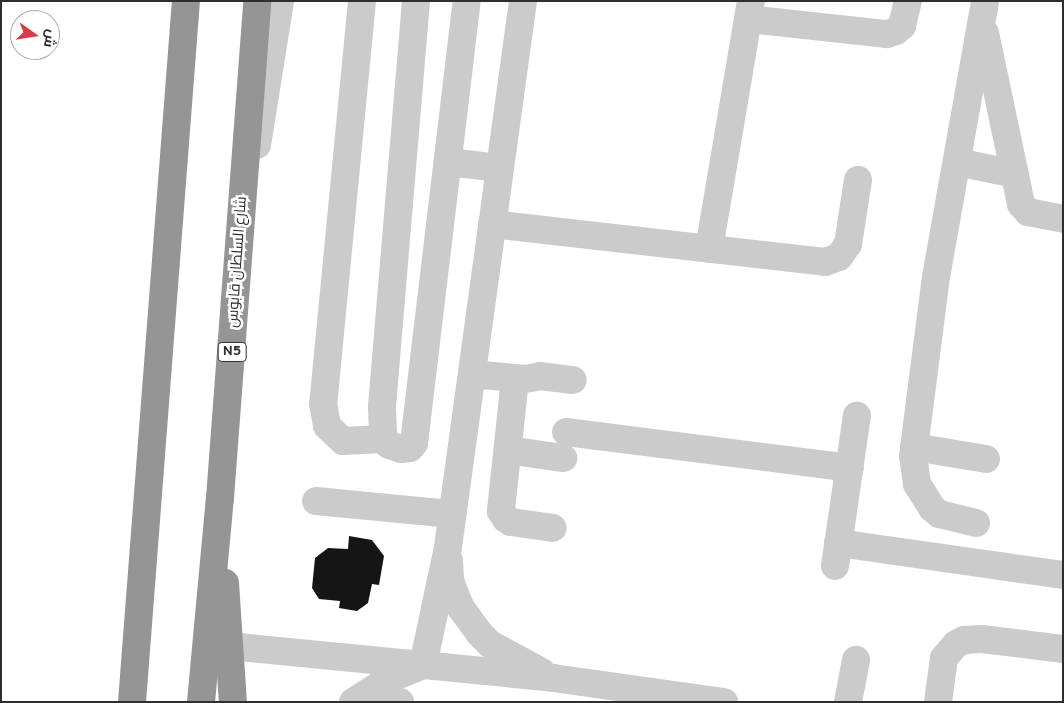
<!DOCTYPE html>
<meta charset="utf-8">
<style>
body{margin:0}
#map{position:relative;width:1064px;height:703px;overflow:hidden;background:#fff;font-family:Overpass,Cairo,sans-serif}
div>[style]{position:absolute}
.building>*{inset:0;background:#151515}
.minor>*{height:28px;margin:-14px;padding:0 14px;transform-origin:14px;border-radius:14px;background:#cbcbcb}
.highway>*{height:28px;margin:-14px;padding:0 14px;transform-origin:14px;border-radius:14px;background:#959595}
span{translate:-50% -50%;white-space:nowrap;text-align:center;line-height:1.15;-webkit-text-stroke:5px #fff;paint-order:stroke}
.shield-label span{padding:1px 4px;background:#fff;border:1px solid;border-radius:4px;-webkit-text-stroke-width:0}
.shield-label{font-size:14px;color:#2e2e2e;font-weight:700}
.street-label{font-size:15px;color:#2e2e2e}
.frame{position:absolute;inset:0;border:2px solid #2e2e2e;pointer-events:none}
.north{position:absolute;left:10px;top:10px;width:50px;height:50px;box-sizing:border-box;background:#fff;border:1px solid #ababab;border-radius:50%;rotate:103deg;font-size:14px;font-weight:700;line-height:20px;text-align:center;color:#2e2e2e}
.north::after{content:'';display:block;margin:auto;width:18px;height:22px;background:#dd3847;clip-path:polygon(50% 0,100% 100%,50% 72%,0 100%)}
</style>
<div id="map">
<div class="building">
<i style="clip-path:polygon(349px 536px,372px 540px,384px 556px,379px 585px,372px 584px,368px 603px,357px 611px,339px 608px,340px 601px,319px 599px,312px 588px,315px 558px,328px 548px,348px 549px)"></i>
</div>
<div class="minor">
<i style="left:362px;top:1px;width:404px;rotate:95.5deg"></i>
<i style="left:323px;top:403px;width:23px;rotate:80deg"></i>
<i style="left:327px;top:426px;width:22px;rotate:43deg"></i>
<i style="left:343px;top:441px;width:40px;rotate:-2.9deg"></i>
<i style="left:416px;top:1px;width:406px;rotate:94.8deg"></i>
<i style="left:382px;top:406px;width:33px;rotate:88deg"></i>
<i style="left:383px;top:439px;width:8px;rotate:45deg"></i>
<i style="left:389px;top:445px;width:13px;rotate:18deg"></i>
<i style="left:401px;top:449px;width:9px;rotate:-6deg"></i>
<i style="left:410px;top:448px;width:6px;rotate:-51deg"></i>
<i style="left:414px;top:443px;width:445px;rotate:-83.2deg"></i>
<i style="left:748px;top:19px;width:140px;rotate:6.2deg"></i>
<i style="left:887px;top:34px;width:9px;rotate:-18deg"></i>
<i style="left:896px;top:31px;width:8px;rotate:-40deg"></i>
<i style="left:902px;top:26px;width:26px;rotate:-77deg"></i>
<i style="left:985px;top:33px;width:175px;rotate:78.1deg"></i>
<i style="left:1021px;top:204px;width:11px;rotate:49deg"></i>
<i style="left:1028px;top:212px;width:36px;rotate:11deg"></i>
<i style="left:257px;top:145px;width:146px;rotate:-80.9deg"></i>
<i style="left:448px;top:162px;width:52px;rotate:6.6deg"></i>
<i style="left:957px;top:162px;width:59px;rotate:11.7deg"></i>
<i style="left:492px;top:224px;width:335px;rotate:6.5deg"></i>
<i style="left:825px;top:262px;width:15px;rotate:-20deg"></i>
<i style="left:839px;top:257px;width:16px;rotate:-55deg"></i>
<i style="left:848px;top:244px;width:65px;rotate:-81.1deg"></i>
<i style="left:709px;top:249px;width:252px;rotate:-80.4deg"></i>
<i style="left:472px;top:374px;width:53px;rotate:5.4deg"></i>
<i style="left:525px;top:379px;width:15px;rotate:-11deg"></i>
<i style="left:540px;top:376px;width:33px;rotate:7deg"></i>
<i style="left:515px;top:379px;width:133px;rotate:96.1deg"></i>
<i style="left:501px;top:511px;width:9px;rotate:58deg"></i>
<i style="left:506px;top:519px;width:6px;rotate:31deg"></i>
<i style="left:511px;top:522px;width:42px;rotate:8.1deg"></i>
<i style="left:566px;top:432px;width:286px;rotate:7.2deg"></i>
<i style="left:914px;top:447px;width:73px;rotate:9.5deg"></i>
<i style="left:508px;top:450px;width:56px;rotate:8.3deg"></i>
<i style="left:316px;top:501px;width:137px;rotate:5.5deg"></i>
<i style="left:976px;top:523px;width:38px;rotate:-166deg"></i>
<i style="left:939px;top:514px;width:9px;rotate:-139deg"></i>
<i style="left:932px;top:508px;width:28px;rotate:-122deg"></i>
<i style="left:917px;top:484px;width:28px;rotate:-98deg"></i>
<i style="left:913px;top:456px;width:180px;rotate:-82.7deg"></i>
<i style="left:936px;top:277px;width:280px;rotate:-79.9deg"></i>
<i style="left:838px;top:543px;width:227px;rotate:8.1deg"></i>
<i style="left:449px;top:561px;width:19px;rotate:87deg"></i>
<i style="left:450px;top:580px;width:15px;rotate:70deg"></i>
<i style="left:455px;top:594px;width:15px;rotate:67deg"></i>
<i style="left:461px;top:608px;width:31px;rotate:54deg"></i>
<i style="left:479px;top:633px;width:16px;rotate:45deg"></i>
<i style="left:490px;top:644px;width:59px;rotate:28.3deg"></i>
<i style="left:835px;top:566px;width:152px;rotate:-81.7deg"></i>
<i style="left:229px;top:646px;width:326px;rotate:5.6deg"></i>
<i style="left:553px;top:678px;width:173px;rotate:8deg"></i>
<i style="left:353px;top:702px;width:43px;rotate:-32.6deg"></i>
<i style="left:389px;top:679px;width:37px;rotate:-22deg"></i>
<i style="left:423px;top:665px;width:121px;rotate:-78deg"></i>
<i style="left:448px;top:547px;width:551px;rotate:-82.18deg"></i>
<i style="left:371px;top:702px;width:29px"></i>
<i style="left:848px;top:702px;width:43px;rotate:-79.2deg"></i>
<i style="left:938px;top:702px;width:44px;rotate:-82.2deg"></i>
<i style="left:944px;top:658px;width:18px;rotate:-49deg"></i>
<i style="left:956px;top:644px;width:9px;rotate:-27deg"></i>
<i style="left:964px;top:640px;width:18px;rotate:-3deg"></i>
<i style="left:982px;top:639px;width:82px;rotate:7deg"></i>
</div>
<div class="highway">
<i style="left:225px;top:583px;width:119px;rotate:86.2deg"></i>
<i style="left:132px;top:702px;width:703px;rotate:-85.6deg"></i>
<i style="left:201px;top:702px;width:205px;rotate:-84.7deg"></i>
<i style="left:220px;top:498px;width:498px;rotate:-85.7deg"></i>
</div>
<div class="shield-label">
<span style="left:232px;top:352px">N5</span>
</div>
<div class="street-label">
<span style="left:238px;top:262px;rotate:-86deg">شارع السلطان قابوس</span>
</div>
<div class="frame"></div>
<div class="north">ش</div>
</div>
